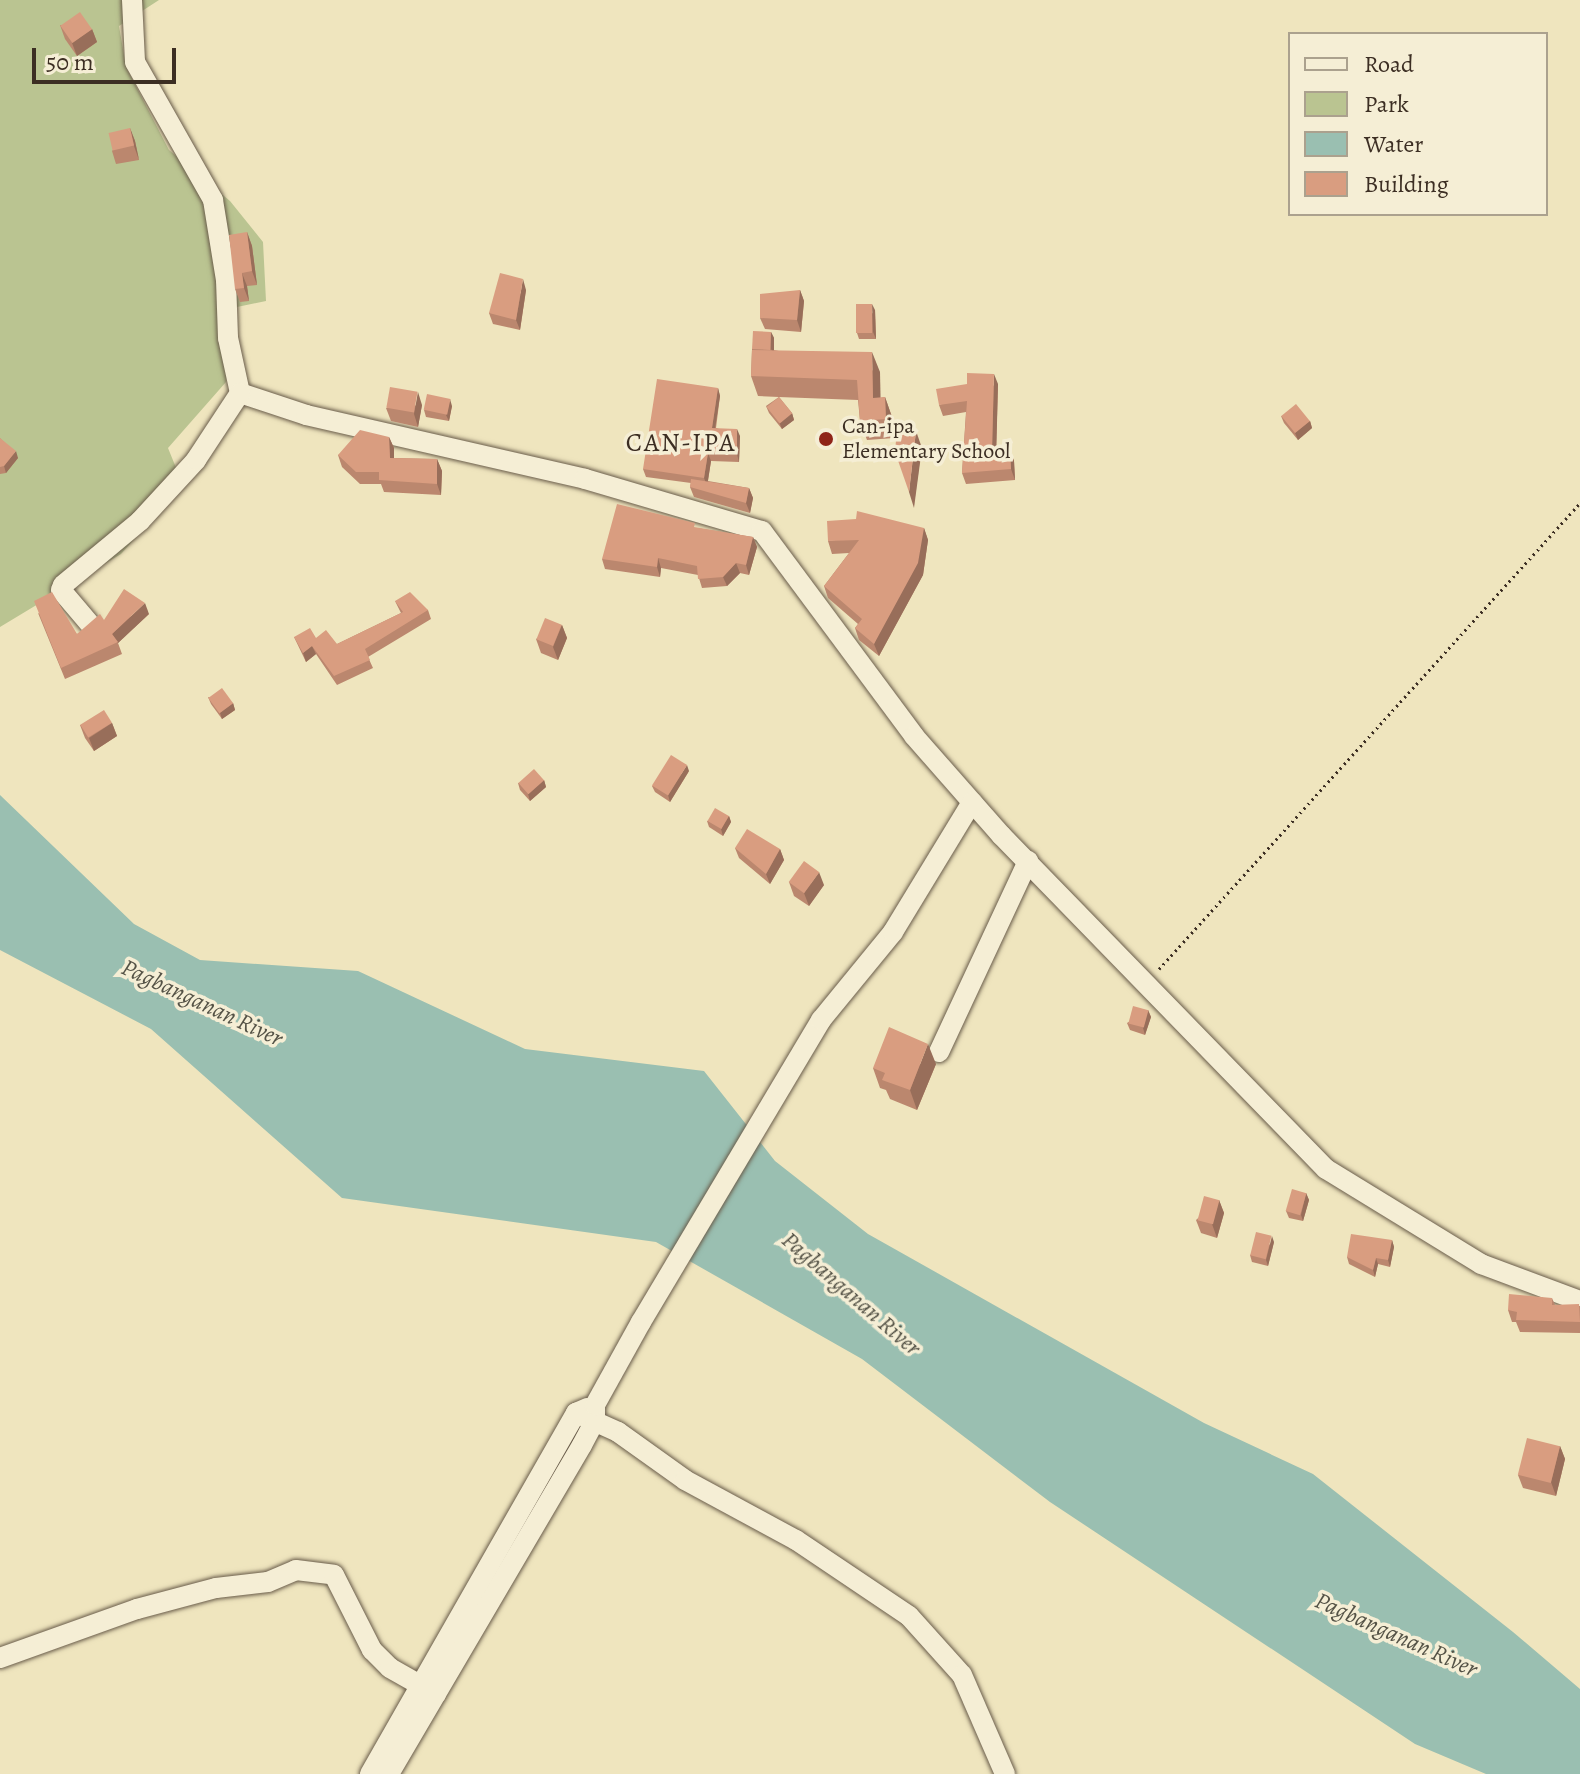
<!DOCTYPE html>
<style>
body{margin:0}
#map{position:relative;width:1580px;height:1774px;overflow:hidden;background:#efe5be;font-family:Alegreya,serif}
div>[style]{position:absolute}
.green>*{inset:0;background:#bac491}
.water>*{inset:0;background:#9abfb1}
.path>*{height:3px;margin-top:-1.5px;transform-origin:0;background:repeating-linear-gradient(90deg,#3c2e23 0 2px,transparent 0 6px)}
.roads{filter:drop-shadow(0 0 2px #695c4a) drop-shadow(0 0 2px #695c4a)}
.minor>*{height:20px;margin:-10px;padding:0 10px;transform-origin:10px;border-radius:10px;background:#f5eed5}
.wall>*{inset:0;background:#bb876e}
.shaded-wall>*{inset:0;background:#986e5a}
.building>*{inset:0;background:#d99d80;transform-origin:0 0}
.dots>*{width:22px;height:22px;translate:-50% -50%;box-sizing:border-box;border:4px solid #f5eed5;border-radius:50%}
span{translate:-50% -50%;white-space:nowrap;text-align:center;line-height:1.15;-webkit-text-stroke:7px #f5eed5;paint-order:stroke}
.poi-label{font-size:22px;color:#3c2e23}
.left{translate:0 -50%;text-align:left}
.water-label{font-size:24px;color:#545246;font-style:italic}
.quarter-label{font-size:26px;color:#3c2e23;letter-spacing:2px}
.legend{position:absolute;left:1288px;top:32px;width:260px;height:184px;box-sizing:border-box;background:#f5eed5;border:2px solid #aba18e;margin:0;padding:10px 14px;list-style:none;font-size:24px;color:#3c2e23}
.legend li{display:flex;align-items:center;gap:16px;height:40px}
.legend b{width:40px;border:2px solid #aba18e}
.scale{position:absolute;left:32px;top:48px;width:144px;height:36px;box-sizing:border-box;border:4px solid #3c2e23;border-top:0;padding-left:10px;font-size:24px;line-height:28px;white-space:nowrap;color:#3c2e23;-webkit-text-stroke:6px #f5eed5;paint-order:stroke}
</style>
<div id="map">
<div class="green">
<i style="clip-path:polygon(0 0,159px 0,119px 26px,126px 67px,169px 150px,230px 201px,263px 242px,266px 301px,237px 307px,226px 382px,168px 448px,183px 485px,121px 554px,0 627px)"></i>
</div>
<div class="water">
<i style="clip-path:polygon(0 795px,134px 924px,200px 960px,358px 971px,525px 1049px,704px 1071px,775px 1161px,868px 1234px,1204px 1423px,1313px 1474px,1513px 1632px,1580px 1689px,1580px 1774px,1486px 1774px,1415px 1744px,1050px 1502px,862px 1359px,656px 1242px,342px 1198px,151px 1029px,0 950px)"></i>
</div>
<div class="path">
<i style="left:1159px;top:969px;width:628px;rotate:-47.9deg"></i>
</div>
<div class="roads">
<div class="minor">
<i style="left:132px;top:0;width:62px;rotate:87.2deg"></i>
<i style="left:135px;top:62px;width:159px;rotate:60.5deg"></i>
<i style="left:213px;top:200px;width:81px;rotate:80.8deg"></i>
<i style="left:226px;top:280px;width:58px;rotate:88deg"></i>
<i style="left:228px;top:338px;width:56px;rotate:77.7deg"></i>
<i style="left:240px;top:393px;width:70px;rotate:18.4deg"></i>
<i style="left:306px;top:415px;width:286px;rotate:12.9deg"></i>
<i style="left:585px;top:479px;width:184px;rotate:16.4deg"></i>
<i style="left:762px;top:531px;width:255px;rotate:53.4deg"></i>
<i style="left:914px;top:736px;width:132px;rotate:48.7deg"></i>
<i style="left:1001px;top:835px;width:466px;rotate:45.8deg"></i>
<i style="left:1326px;top:1169px;width:182px;rotate:31.5deg"></i>
<i style="left:1481px;top:1264px;width:106px;rotate:20.5deg"></i>
<i style="left:89px;top:623px;width:43px;rotate:-130.3deg"></i>
<i style="left:61px;top:590px;width:5px;rotate:-68deg"></i>
<i style="left:63px;top:585px;width:100px;rotate:-39.7deg"></i>
<i style="left:140px;top:521px;width:83px;rotate:-47.4deg"></i>
<i style="left:196px;top:460px;width:80px;rotate:-56.7deg"></i>
<i style="left:939px;top:1052px;width:211px;rotate:-65deg"></i>
<i style="left:576px;top:1413px;width:46px;rotate:24.3deg"></i>
<i style="left:618px;top:1432px;width:82px;rotate:35.6deg"></i>
<i style="left:685px;top:1480px;width:126px;rotate:28.4deg"></i>
<i style="left:796px;top:1540px;width:136px;rotate:33.9deg"></i>
<i style="left:909px;top:1616px;width:79px;rotate:48.1deg"></i>
<i style="left:962px;top:1675px;width:108px;rotate:66.5deg"></i>
<i style="left:0;top:1658px;width:145px;rotate:-19.7deg"></i>
<i style="left:137px;top:1609px;width:82px;rotate:-14.9deg"></i>
<i style="left:216px;top:1588px;width:52px;rotate:-6.6deg"></i>
<i style="left:268px;top:1582px;width:30px;rotate:-23deg"></i>
<i style="left:296px;top:1570px;width:38px;rotate:7deg"></i>
<i style="left:334px;top:1575px;width:84px;rotate:63.1deg"></i>
<i style="left:372px;top:1650px;width:25px;rotate:45deg"></i>
<i style="left:390px;top:1668px;width:53px;rotate:29.5deg"></i>
<i style="left:370px;top:1774px;width:416px;rotate:-60.3deg"></i>
<i style="left:576px;top:1413px;width:12px;rotate:-24deg"></i>
<i style="left:389px;top:1774px;width:381px;rotate:-59.6deg"></i>
<i style="left:582px;top:1445px;width:27px;rotate:-62deg"></i>
<i style="left:595px;top:1421px;width:16px;rotate:-90deg"></i>
<i style="left:595px;top:1405px;width:95px;rotate:-61deg"></i>
<i style="left:641px;top:1322px;width:352px;rotate:-59.2deg"></i>
<i style="left:821px;top:1020px;width:114px;rotate:-50.7deg"></i>
<i style="left:893px;top:932px;width:152px;rotate:-58.7deg"></i>
</div>
</div>
<div class="wall">
<i style="clip-path:polygon(60px 25px,92px 29px,97px 42px,77px 56px,65px 39px)"></i>
<i style="clip-path:polygon(130px 128px,135px 141px,139px 160px,116px 164px,112px 151px)"></i>
<i style="clip-path:polygon(247px 232px,252px 246px,257px 285px,247px 286px,249px 301px,240px 302px,235px 289px)"></i>
<i style="clip-path:polygon(526px 290px,520px 330px,493px 324px,489px 313px)"></i>
<i style="clip-path:polygon(800px 290px,804px 301px,801px 332px,765px 329px,760px 318px)"></i>
<i style="clip-path:polygon(875px 310px,876px 339px,859px 339px,857px 333px)"></i>
<i style="clip-path:polygon(771px 332px,774px 338px,774px 350px,880px 372px,880px 398px,885px 397px,892px 417px,894px 438px,867px 440px,860px 421px,858px 400px,779px 397px,792px 413px,794px 420px,782px 429px,769px 413px,766px 406px,779px 397px,758px 396px,751px 376px,752px 349px)"></i>
<i style="clip-path:polygon(998px 384px,996px 451px,1010px 450px,1014px 461px,1015px 480px,966px 484px,962px 473px,966px 412px,943px 416px,939px 405px)"></i>
<i style="clip-path:polygon(718px 388px,720px 396px,716px 428px,740px 436px,739px 462px,711px 461px,708px 481px,749px 488px,753px 498px,750px 513px,694px 497px,690px 487px,691px 483px,646px 477px,643px 469px)"></i>
<i style="clip-path:polygon(422px 405px,418px 427px,391px 421px,386px 408px)"></i>
<i style="clip-path:polygon(452px 406px,449px 421px,426px 417px,424px 410px)"></i>
<i style="clip-path:polygon(1281px 416px,1310px 421px,1312px 428px,1298px 440px,1284px 423px)"></i>
<i style="clip-path:polygon(389px 437px,394px 448px,394px 458px,437px 459px,442px 471px,441px 495px,384px 492px,381px 484px,360px 484px,342px 467px,338px 455px)"></i>
<i style="clip-path:polygon(0 438px,18px 458px,6px 473px,0 474px)"></i>
<i style="clip-path:polygon(697px 528px,753px 537px,757px 547px,749px 575px,740px 573px,727px 586px,702px 588px,698px 575px,661px 568px,660px 577px,605px 569px,602px 559px)"></i>
<i style="clip-path:polygon(924px 528px,928px 540px,923px 575px,879px 656px,859px 640px,855px 628px,858px 624px,828px 598px,824px 586px,849px 553px,832px 554px,828px 541px)"></i>
<i style="clip-path:polygon(395px 601px,428px 610px,431px 619px,368px 657px,373px 668px,337px 685px,316px 654px,306px 662px,294px 637px,316px 638px,337px 644px,401px 613px)"></i>
<i style="clip-path:polygon(38px 613px,77px 634px,104px 620px,149px 614px,118px 643px,122px 654px,65px 679px)"></i>
<i style="clip-path:polygon(562px 625px,567px 638px,558px 660px,541px 653px,536px 639px)"></i>
<i style="clip-path:polygon(208px 697px,233px 703px,235px 710px,222px 719px,211px 704px)"></i>
<i style="clip-path:polygon(112px 723px,117px 736px,94px 751px,85px 738px,80px 725px)"></i>
<i style="clip-path:polygon(689px 771px,670px 802px,655px 792px,652px 786px)"></i>
<i style="clip-path:polygon(544px 780px,546px 787px,530px 801px,520px 790px,518px 783px)"></i>
<i style="clip-path:polygon(729px 816px,731px 822px,723px 836px,709px 827px,707px 821px)"></i>
<i style="clip-path:polygon(735px 848px,780px 849px,784px 860px,770px 884px,739px 858px)"></i>
<i style="clip-path:polygon(789px 882px,824px 885px,809px 906px,794px 896px)"></i>
<i style="clip-path:polygon(1148px 1010px,1151px 1017px,1145px 1035px,1130px 1030px,1127px 1023px)"></i>
<i style="clip-path:polygon(936px 1064px,917px 1110px,890px 1099px,886px 1090px,880px 1088px,873px 1068px)"></i>
<i style="clip-path:polygon(1306px 1193px,1309px 1200px,1303px 1221px,1289px 1218px,1286px 1211px)"></i>
<i style="clip-path:polygon(1219px 1200px,1224px 1213px,1217px 1238px,1201px 1233px,1196px 1220px)"></i>
<i style="clip-path:polygon(1392px 1240px,1394px 1247px,1390px 1267px,1378px 1264px,1375px 1277px,1349px 1264px,1347px 1257px)"></i>
<i style="clip-path:polygon(1274px 1242px,1268px 1266px,1252px 1262px,1250px 1255px)"></i>
<i style="clip-path:polygon(1552px 1298px,1555px 1305px,1580px 1306px,1580px 1333px,1520px 1332px,1516px 1322px,1512px 1322px,1508px 1310px)"></i>
<i style="clip-path:polygon(1560px 1446px,1565px 1459px,1556px 1496px,1523px 1488px,1518px 1475px)"></i>
</div>
<div class="shaded-wall">
<i style="clip-path:polygon(92px 29px,97px 42px,77px 56px,72px 43px)"></i>
<i style="clip-path:polygon(130px 128px,135px 141px,139px 160px,134px 146px)"></i>
<i style="clip-path:polygon(247px 232px,252px 246px,257px 285px,252px 271px)"></i>
<i style="clip-path:polygon(242px 273px,247px 286px,249px 301px,244px 288px)"></i>
<i style="clip-path:polygon(523px 279px,526px 290px,520px 330px,516px 320px)"></i>
<i style="clip-path:polygon(800px 290px,804px 301px,801px 332px,797px 320px)"></i>
<i style="clip-path:polygon(872px 304px,875px 310px,876px 339px,873px 332px)"></i>
<i style="clip-path:polygon(771px 332px,774px 338px,774px 356px,771px 349px)"></i>
<i style="clip-path:polygon(872px 352px,880px 372px,881px 418px,873px 398px)"></i>
<i style="clip-path:polygon(994px 374px,998px 384px,996px 461px,992px 451px)"></i>
<i style="clip-path:polygon(718px 388px,720px 396px,714px 435px,712px 428px)"></i>
<i style="clip-path:polygon(418px 392px,422px 405px,418px 427px,414px 414px)"></i>
<i style="clip-path:polygon(885px 397px,892px 417px,894px 438px,886px 419px)"></i>
<i style="clip-path:polygon(450px 399px,452px 406px,449px 421px,446px 415px)"></i>
<i style="clip-path:polygon(792px 413px,794px 420px,782px 429px,779px 422px)"></i>
<i style="clip-path:polygon(1310px 421px,1312px 428px,1298px 440px,1295px 433px)"></i>
<i style="clip-path:polygon(737px 429px,740px 436px,739px 462px,737px 454px)"></i>
<i style="clip-path:polygon(916px 431px,922px 448px,914px 508px,909px 492px)"></i>
<i style="clip-path:polygon(389px 437px,394px 448px,394px 470px,390px 458px)"></i>
<i style="clip-path:polygon(1010px 450px,1014px 461px,1015px 480px,1011px 469px)"></i>
<i style="clip-path:polygon(16px 451px,18px 458px,6px 473px,4px 466px)"></i>
<i style="clip-path:polygon(708px 453px,711px 461px,707px 486px,704px 478px)"></i>
<i style="clip-path:polygon(437px 459px,442px 471px,441px 495px,437px 484px)"></i>
<i style="clip-path:polygon(749px 488px,753px 498px,750px 513px,746px 503px)"></i>
<i style="clip-path:polygon(924px 528px,928px 540px,923px 575px,879px 656px,874px 644px)"></i>
<i style="clip-path:polygon(753px 537px,757px 547px,749px 575px,746px 565px)"></i>
<i style="clip-path:polygon(658px 558px,661px 568px,660px 577px,657px 567px)"></i>
<i style="clip-path:polygon(736px 563px,740px 573px,727px 586px,723px 577px)"></i>
<i style="clip-path:polygon(145px 603px,149px 614px,118px 643px,112px 634px)"></i>
<i style="clip-path:polygon(562px 625px,567px 638px,558px 660px,553px 647px)"></i>
<i style="clip-path:polygon(312px 646px,316px 654px,306px 662px,303px 653px)"></i>
<i style="clip-path:polygon(233px 703px,235px 710px,222px 719px,220px 713px)"></i>
<i style="clip-path:polygon(112px 723px,117px 736px,94px 751px,89px 738px)"></i>
<i style="clip-path:polygon(687px 765px,689px 771px,670px 802px,668px 795px)"></i>
<i style="clip-path:polygon(544px 780px,546px 787px,530px 801px,528px 794px)"></i>
<i style="clip-path:polygon(729px 816px,731px 822px,723px 836px,721px 829px)"></i>
<i style="clip-path:polygon(780px 849px,784px 860px,770px 884px,766px 874px)"></i>
<i style="clip-path:polygon(819px 872px,824px 885px,809px 906px,804px 893px)"></i>
<i style="clip-path:polygon(1148px 1010px,1151px 1017px,1145px 1035px,1143px 1028px)"></i>
<i style="clip-path:polygon(928px 1044px,936px 1064px,917px 1110px,910px 1090px)"></i>
<i style="clip-path:polygon(1306px 1193px,1309px 1200px,1303px 1221px,1301px 1215px)"></i>
<i style="clip-path:polygon(1219px 1200px,1224px 1213px,1217px 1238px,1212px 1224px)"></i>
<i style="clip-path:polygon(1272px 1236px,1274px 1242px,1268px 1266px,1266px 1260px)"></i>
<i style="clip-path:polygon(1392px 1240px,1394px 1247px,1390px 1267px,1388px 1260px)"></i>
<i style="clip-path:polygon(1376px 1258px,1378px 1264px,1375px 1277px,1373px 1270px)"></i>
<i style="clip-path:polygon(1560px 1446px,1565px 1459px,1556px 1496px,1551px 1482px)"></i>
</div>
<div class="building">
<i style="left:80px;top:12px;width:21px;height:24px;rotate:55deg"></i>
<i style="left:130px;top:128px;width:18px;height:22px;rotate:77deg"></i>
<i style="clip-path:polygon(247px 232px,252px 271px,242px 273px,244px 288px,235px 289px,229px 235px)"></i>
<i style="clip-path:polygon(500px 273px,523px 279px,516px 320px,489px 313px)"></i>
<i style="clip-path:polygon(800px 290px,797px 320px,760px 318px,760px 294px)"></i>
<i style="left:856px;top:304px;width:16px;height:29px"></i>
<i style="left:753px;top:331px;width:18px;height:18px;rotate:3deg"></i>
<i style="clip-path:polygon(752px 350px,872px 352px,873px 398px,885px 397px,886px 419px,860px 421px,857px 380px,751px 376px)"></i>
<i style="clip-path:polygon(967px 373px,994px 374px,992px 451px,1010px 450px,1011px 469px,962px 473px,967px 401px,939px 405px,936px 389px,967px 384px)"></i>
<i style="clip-path:polygon(657px 379px,718px 388px,712px 428px,737px 429px,737px 454px,708px 453px,704px 478px,643px 469px)"></i>
<i style="left:390px;top:387px;width:28px;height:21px;rotate:10deg"></i>
<i style="left:427px;top:394px;width:24px;height:16px;rotate:12deg"></i>
<i style="left:779px;top:397px;width:21px;height:16px;rotate:51deg"></i>
<i style="left:1296px;top:404px;width:22px;height:19px;rotate:51deg"></i>
<i style="clip-path:polygon(897px 429px,916px 431px,909px 492px,895px 452px)"></i>
<i style="clip-path:polygon(360px 430px,389px 437px,390px 458px,437px 459px,437px 484px,379px 480px,379px 472px,356px 472px,338px 455px)"></i>
<i style="clip-path:polygon(0 438px,16px 451px,4px 466px,0 467px)"></i>
<i style="clip-path:polygon(691px 479px,749px 488px,746px 503px,690px 487px)"></i>
<i style="clip-path:polygon(617px 504px,695px 523px,694px 527px,753px 537px,746px 565px,736px 563px,723px 577px,698px 579px,697px 566px,658px 558px,657px 567px,602px 559px)"></i>
<i style="clip-path:polygon(857px 511px,924px 528px,918px 563px,874px 644px,855px 628px,862px 619px,824px 586px,859px 540px,828px 541px,827px 521px,856px 519px)"></i>
<i style="clip-path:polygon(124px 589px,145px 603px,112px 634px,118px 642px,61px 668px,34px 601px,52px 592px,77px 634px,100px 614px,104px 620px)"></i>
<i style="clip-path:polygon(410px 592px,428px 610px,365px 649px,370px 660px,334px 676px,312px 646px,303px 653px,294px 637px,310px 628px,316px 638px,326px 630px,337px 644px,403px 612px,395px 601px)"></i>
<i style="left:545px;top:618px;width:18px;height:23px;rotate:22deg"></i>
<i style="left:222px;top:688px;width:19px;height:17px;rotate:54deg"></i>
<i style="left:104px;top:710px;width:15px;height:28px;rotate:58deg"></i>
<i style="left:671px;top:755px;width:19px;height:36px;rotate:32deg"></i>
<i style="left:534px;top:769px;width:15px;height:21px;rotate:48deg"></i>
<i style="left:715px;top:808px;width:16px;height:15px;rotate:30deg"></i>
<i style="clip-path:polygon(747px 829px,780px 849px,766px 874px,735px 848px)"></i>
<i style="left:804px;top:861px;width:19px;height:26px;rotate:36deg"></i>
<i style="left:1133px;top:1006px;width:16px;height:18px;rotate:15deg"></i>
<i style="clip-path:polygon(889px 1027px,928px 1044px,910px 1090px,882px 1080px,885px 1073px,873px 1068px)"></i>
<i style="left:1292px;top:1189px;width:15px;height:23px;rotate:16deg"></i>
<i style="left:1204px;top:1196px;width:16px;height:25px;rotate:15deg"></i>
<i style="left:1256px;top:1232px;width:16px;height:24px;rotate:14deg"></i>
<i style="clip-path:polygon(1351px 1234px,1392px 1240px,1388px 1260px,1376px 1258px,1373px 1270px,1347px 1257px)"></i>
<i style="clip-path:polygon(1509px 1294px,1552px 1298px,1552px 1305px,1579px 1304px,1580px 1322px,1516px 1320px,1517px 1312px,1508px 1310px)"></i>
<i style="left:1527px;top:1438px;width:34px;height:38px;rotate:14deg"></i>
</div>
<div class="dots">
<i style="left:826px;top:439px;background:#8f2418"></i>
</div>
<div class="poi-label">
<span class="left" style="left:842px;top:439px">Can-ipa<br>Elementary School</span>
</div>
<div class="water-label">
<span style="left:202px;top:1003px;rotate:25deg">Pagbanganan River</span>
<span style="left:851px;top:1294px;rotate:41deg">Pagbanganan River</span>
<span style="left:1396px;top:1635px;rotate:24deg">Pagbanganan River</span>
</div>
<div class="quarter-label">
<span style="left:681px;top:443px">CAN-IPA</span>
</div>
<ul class="legend">
<li><b style="height:10px;background:#f5eed5"></b>Road</li>
<li><b style="height:22px;background:#bac491"></b>Park</li>
<li><b style="height:22px;background:#9abfb1"></b>Water</li>
<li><b style="height:22px;background:#d99d80"></b>Building</li>
</ul>
<div class="scale">50 m</div>
</div>
